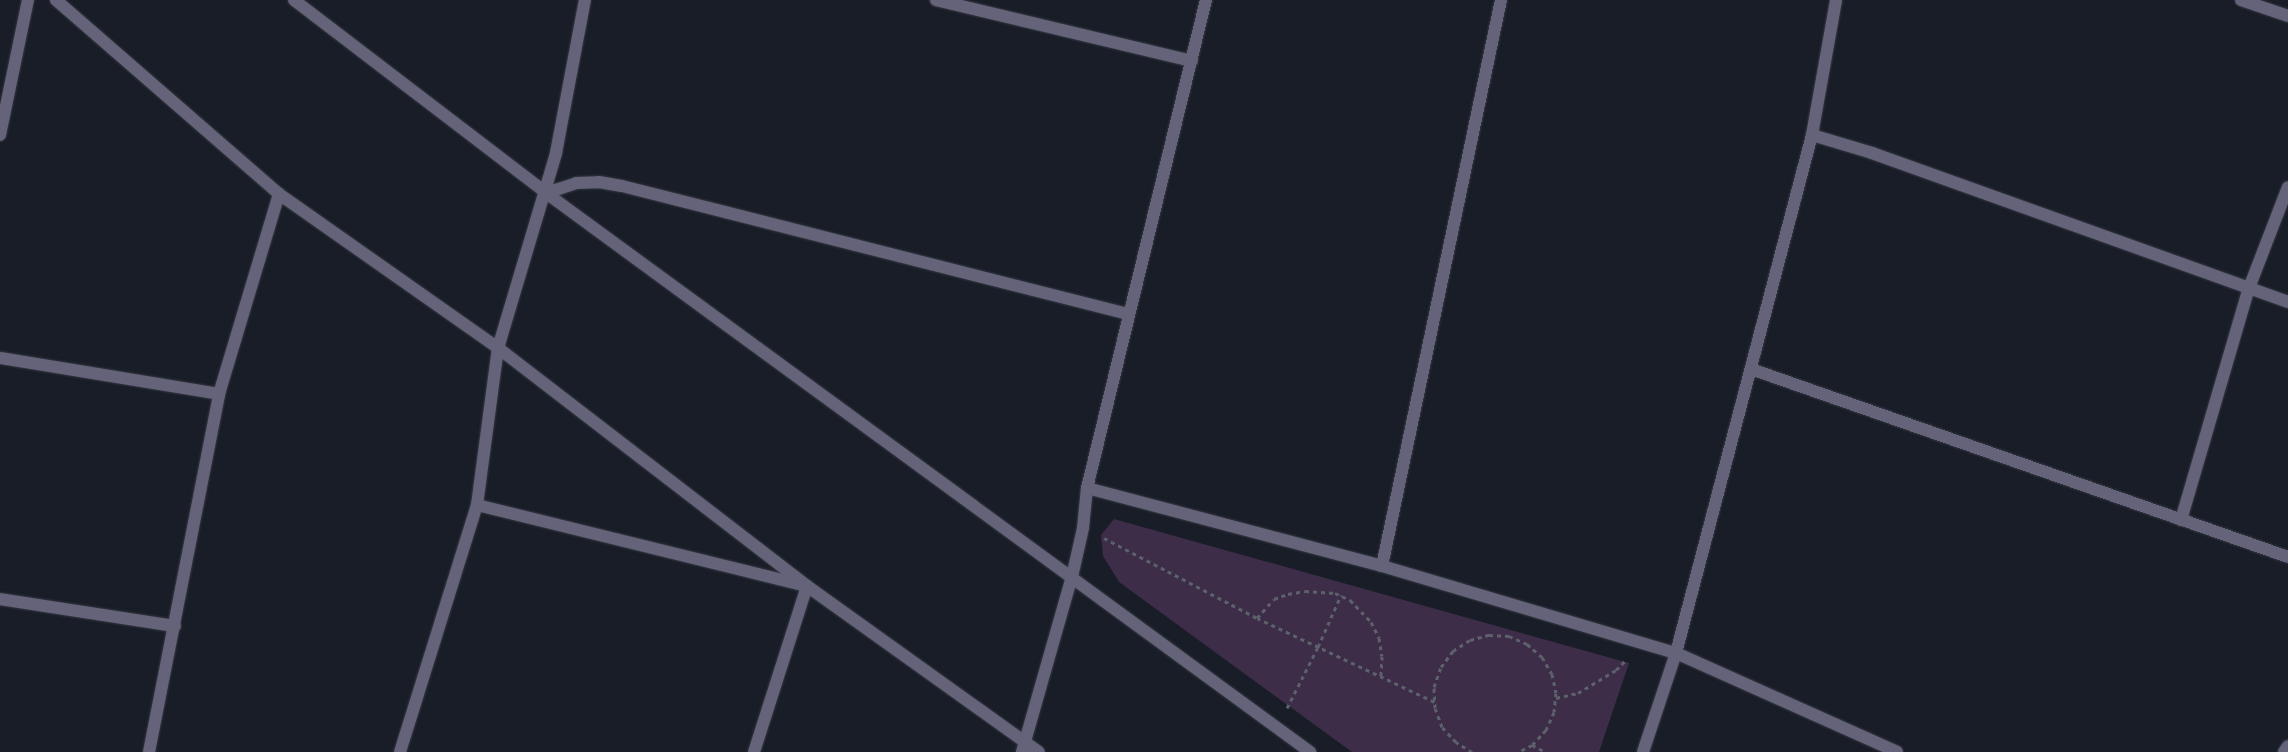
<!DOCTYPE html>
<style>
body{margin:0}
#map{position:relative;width:2288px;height:752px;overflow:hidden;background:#191d27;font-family:"Source Serif 4",serif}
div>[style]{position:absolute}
.green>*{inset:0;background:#3d2d48}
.path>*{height:3px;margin-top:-1.5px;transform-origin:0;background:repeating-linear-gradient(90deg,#5d616a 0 4px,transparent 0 8px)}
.roads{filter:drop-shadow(0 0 1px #353943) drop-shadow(0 0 1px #353943)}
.street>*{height:12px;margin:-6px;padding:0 6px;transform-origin:6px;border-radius:6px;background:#64637a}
span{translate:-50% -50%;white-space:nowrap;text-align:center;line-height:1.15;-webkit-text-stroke:4.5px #10141d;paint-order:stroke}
</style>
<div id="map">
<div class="green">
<i style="clip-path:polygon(1114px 519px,1629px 663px,1599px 752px,1352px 752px,1119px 582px,1103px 556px,1101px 535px)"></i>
</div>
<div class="path">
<i style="left:1104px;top:538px;width:173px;rotate:27.6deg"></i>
<i style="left:1257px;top:618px;width:197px;rotate:25.3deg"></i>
<i style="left:1257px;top:618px;width:25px;rotate:-48deg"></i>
<i style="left:1274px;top:599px;width:15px;rotate:-20deg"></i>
<i style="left:1288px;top:594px;width:17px;rotate:-10deg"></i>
<i style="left:1305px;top:591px;width:30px;rotate:4deg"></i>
<i style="left:1335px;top:593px;width:17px;rotate:25deg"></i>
<i style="left:1350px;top:600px;width:30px;rotate:46deg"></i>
<i style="left:1371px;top:622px;width:18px;rotate:63deg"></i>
<i style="left:1379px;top:638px;width:18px;rotate:81deg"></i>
<i style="left:1382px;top:656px;width:21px;rotate:93deg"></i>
<i style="left:1556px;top:698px;width:23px;rotate:-13deg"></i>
<i style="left:1578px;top:693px;width:44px;rotate:-31.2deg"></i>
<i style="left:1616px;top:670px;width:13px;rotate:-45deg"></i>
<i style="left:1287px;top:708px;width:68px;rotate:-63.1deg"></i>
<i style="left:1318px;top:647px;width:57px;rotate:-66.1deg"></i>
<i style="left:1532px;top:745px;width:16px;rotate:27deg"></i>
<i style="left:1472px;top:752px;width:19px;rotate:-148deg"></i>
<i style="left:1456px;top:742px;width:21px;rotate:-133deg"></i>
<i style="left:1442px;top:727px;width:20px;rotate:-110deg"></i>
<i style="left:1435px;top:708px;width:21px;rotate:-93deg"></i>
<i style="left:1434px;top:687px;width:21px;rotate:-71deg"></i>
<i style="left:1441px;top:667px;width:20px;rotate:-53deg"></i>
<i style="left:1453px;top:651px;width:20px;rotate:-33deg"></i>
<i style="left:1470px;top:640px;width:20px;rotate:-15deg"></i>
<i style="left:1489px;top:635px;width:20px;rotate:3deg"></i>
<i style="left:1509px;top:636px;width:20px;rotate:24deg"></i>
<i style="left:1527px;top:644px;width:20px;rotate:41deg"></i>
<i style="left:1542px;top:657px;width:20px;rotate:60deg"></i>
<i style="left:1552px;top:674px;width:19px;rotate:78deg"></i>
<i style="left:1556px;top:693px;width:19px;rotate:96deg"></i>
<i style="left:1554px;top:712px;width:20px;rotate:114deg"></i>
<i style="left:1546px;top:730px;width:21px;rotate:133deg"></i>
<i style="left:1532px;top:745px;width:16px;rotate:153deg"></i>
</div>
<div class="roads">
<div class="street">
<i style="left:56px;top:0;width:296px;rotate:41deg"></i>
<i style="left:279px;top:194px;width:268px;rotate:35.1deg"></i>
<i style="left:498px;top:348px;width:390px;rotate:37.6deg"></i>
<i style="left:807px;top:586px;width:285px;rotate:35.6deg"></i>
<i style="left:294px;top:0;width:317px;rotate:37.4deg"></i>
<i style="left:546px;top:193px;width:947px;rotate:36.19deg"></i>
<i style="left:936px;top:0;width:263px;rotate:13.4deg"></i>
<i style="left:2241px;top:0;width:50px;rotate:18.8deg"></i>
<i style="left:0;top:135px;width:138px;rotate:-78.3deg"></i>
<i style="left:1812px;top:135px;width:63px;rotate:16.7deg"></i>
<i style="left:1872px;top:153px;width:442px;rotate:19.7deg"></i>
<i style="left:546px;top:193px;width:32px;rotate:-18deg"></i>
<i style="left:576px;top:183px;width:23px;rotate:-2deg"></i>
<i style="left:599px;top:182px;width:23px;rotate:10deg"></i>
<i style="left:622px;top:186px;width:522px;rotate:14.2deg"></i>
<i style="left:0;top:358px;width:222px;rotate:9.3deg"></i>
<i style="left:1751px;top:369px;width:569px;rotate:19.29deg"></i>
<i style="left:1087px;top:488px;width:305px;rotate:14.8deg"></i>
<i style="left:1382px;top:566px;width:307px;rotate:16.5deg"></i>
<i style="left:1676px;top:653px;width:242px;rotate:24.1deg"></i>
<i style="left:477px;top:505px;width:340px;rotate:13.8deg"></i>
<i style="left:807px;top:586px;width:174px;rotate:107.7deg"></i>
<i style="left:2181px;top:520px;width:242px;rotate:-73.7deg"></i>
<i style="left:2249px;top:288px;width:108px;rotate:-68.9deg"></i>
<i style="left:1382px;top:566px;width:578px;rotate:-78.13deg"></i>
<i style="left:0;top:599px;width:177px;rotate:8.8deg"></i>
<i style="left:149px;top:752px;width:365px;rotate:-78.9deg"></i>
<i style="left:219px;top:394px;width:209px;rotate:-73.3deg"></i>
<i style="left:400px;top:752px;width:259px;rotate:-72.7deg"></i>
<i style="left:477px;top:505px;width:158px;rotate:-82.4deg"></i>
<i style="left:498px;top:348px;width:203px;rotate:-73.4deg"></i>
<i style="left:556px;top:153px;width:156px;rotate:-79.3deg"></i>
<i style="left:1022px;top:752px;width:182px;rotate:-74.1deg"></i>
<i style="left:1072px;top:577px;width:50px;rotate:-77.3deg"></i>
<i style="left:1083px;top:528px;width:40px;rotate:-84.3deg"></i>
<i style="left:1087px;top:488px;width:502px;rotate:-76.3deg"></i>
<i style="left:1643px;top:752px;width:104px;rotate:-71.6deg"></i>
<i style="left:1676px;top:653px;width:536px;rotate:-75.29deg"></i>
<i style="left:1812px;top:135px;width:137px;rotate:-79.9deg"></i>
<i style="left:2284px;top:752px;width:7px;rotate:-56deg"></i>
</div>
</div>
</div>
